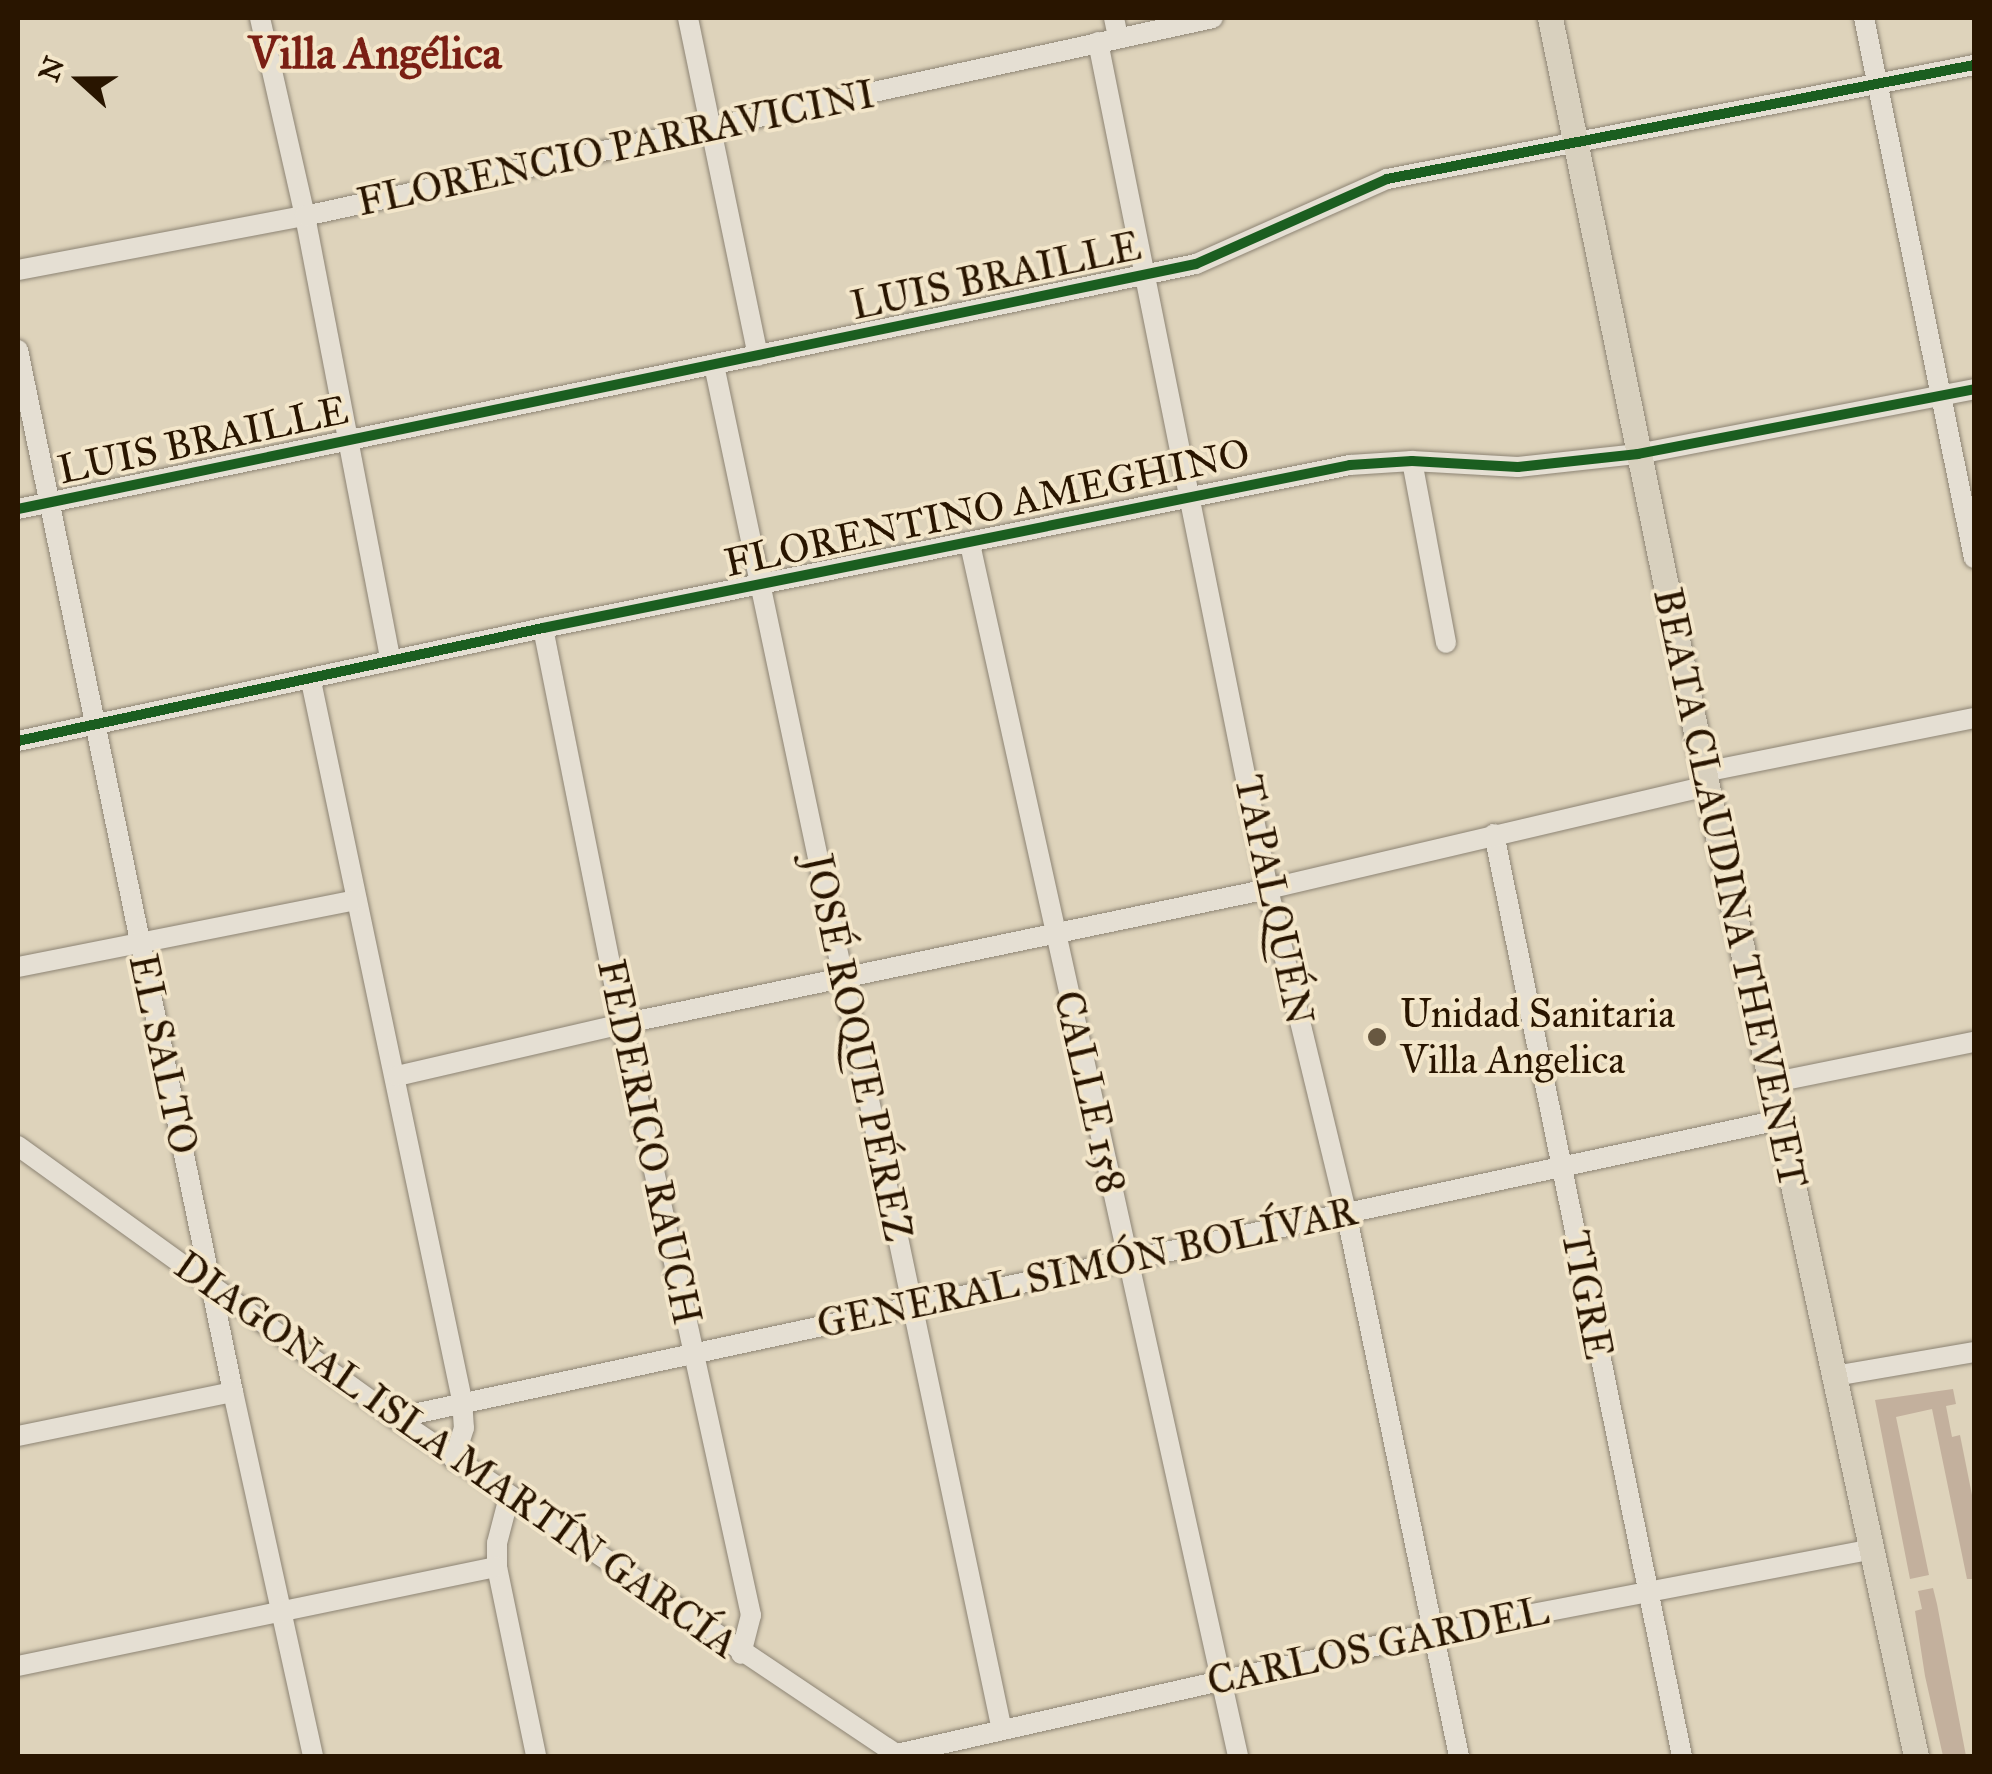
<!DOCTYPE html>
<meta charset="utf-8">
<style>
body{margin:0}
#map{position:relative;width:1992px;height:1774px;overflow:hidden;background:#ded3bb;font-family:"IM FELL Great Primer",serif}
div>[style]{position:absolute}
.building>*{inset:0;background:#c3b09d}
.roads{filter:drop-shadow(0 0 2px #8d8474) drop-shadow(0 0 2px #8d8474)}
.minor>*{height:20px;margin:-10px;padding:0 10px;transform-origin:10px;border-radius:10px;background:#e5dfd3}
.major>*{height:25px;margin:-12.5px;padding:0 12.5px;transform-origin:12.5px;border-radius:12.5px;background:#d8d0be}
.cycleway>*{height:10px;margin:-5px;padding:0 5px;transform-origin:5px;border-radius:5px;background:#1b5e20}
.dots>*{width:28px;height:28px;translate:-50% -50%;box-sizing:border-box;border:5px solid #f3e6ca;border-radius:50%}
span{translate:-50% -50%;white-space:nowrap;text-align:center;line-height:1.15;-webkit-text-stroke:8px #f3e6ca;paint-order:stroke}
.street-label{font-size:40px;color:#291500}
.poi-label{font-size:40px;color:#291500}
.left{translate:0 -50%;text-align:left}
.quarter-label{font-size:45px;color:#7a1f14;font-weight:700}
.frame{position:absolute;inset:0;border:20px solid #291500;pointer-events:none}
.north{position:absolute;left:30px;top:30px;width:100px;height:100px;-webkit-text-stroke:8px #f3e6ca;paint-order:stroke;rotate:291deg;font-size:28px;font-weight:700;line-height:40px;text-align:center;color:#291500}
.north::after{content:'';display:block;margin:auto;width:35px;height:45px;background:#291500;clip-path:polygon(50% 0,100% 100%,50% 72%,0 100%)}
</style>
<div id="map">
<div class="building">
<i style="clip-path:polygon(1953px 1389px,1956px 1404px,1946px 1406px,1952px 1437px,1960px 1435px,1974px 1505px,1974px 1579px,1967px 1579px,1932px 1409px,1896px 1417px,1929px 1575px,1910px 1579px,1875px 1400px)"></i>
<i style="clip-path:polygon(1933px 1588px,1937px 1604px,1966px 1756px,1943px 1756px,1925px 1676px,1915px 1611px,1922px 1609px,1918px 1591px)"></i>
</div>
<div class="roads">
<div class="minor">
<i style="left:260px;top:18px;width:203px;rotate:77.2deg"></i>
<i style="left:305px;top:216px;width:453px;rotate:79.1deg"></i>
<i style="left:688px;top:18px;width:345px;rotate:78.3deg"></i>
<i style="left:1114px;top:18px;width:19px;rotate:78deg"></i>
<i style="left:1864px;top:18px;width:551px;rotate:78.49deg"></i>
<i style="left:1098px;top:42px;width:864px;rotate:78.65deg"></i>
<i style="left:1268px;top:889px;width:332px;rotate:76.4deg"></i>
<i style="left:1346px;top:1212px;width:556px;rotate:78.27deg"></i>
<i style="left:18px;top:270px;width:292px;rotate:-10.7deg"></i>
<i style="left:305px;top:216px;width:929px;rotate:-12.3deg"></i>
<i style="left:18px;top:350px;width:1064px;rotate:78.34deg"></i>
<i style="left:233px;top:1392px;width:373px;rotate:77.6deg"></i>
<i style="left:714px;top:365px;width:1395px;rotate:78.09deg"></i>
<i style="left:1412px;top:461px;width:185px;rotate:79.4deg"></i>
<i style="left:18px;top:509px;width:1203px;rotate:-11.75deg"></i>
<i style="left:1196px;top:264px;width:209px;rotate:-24deg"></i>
<i style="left:1387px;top:179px;width:598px;rotate:-10.99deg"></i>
<i style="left:970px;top:544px;width:1241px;rotate:77.53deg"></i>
<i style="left:543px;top:628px;width:404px;rotate:78.7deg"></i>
<i style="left:622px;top:1024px;width:605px;rotate:77.69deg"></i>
<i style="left:751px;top:1615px;width:40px;rotate:104.4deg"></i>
<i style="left:311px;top:681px;width:735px;rotate:78.14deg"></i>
<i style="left:462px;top:1400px;width:28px;rotate:86deg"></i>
<i style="left:464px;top:1428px;width:33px;rotate:108deg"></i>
<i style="left:18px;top:741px;width:537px;rotate:-12.15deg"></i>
<i style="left:543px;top:628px;width:823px;rotate:-11.42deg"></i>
<i style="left:1350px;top:465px;width:62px;rotate:-3.7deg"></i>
<i style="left:1412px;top:461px;width:106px;rotate:3.2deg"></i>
<i style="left:1518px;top:467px;width:121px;rotate:-6.2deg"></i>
<i style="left:1638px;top:454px;width:342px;rotate:-10.9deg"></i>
<i style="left:1704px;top:772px;width:275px;rotate:-11.3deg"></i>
<i style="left:1494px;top:834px;width:941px;rotate:78.48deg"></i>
<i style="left:18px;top:967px;width:345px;rotate:-11.2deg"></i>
<i style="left:397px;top:1076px;width:231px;rotate:-13deg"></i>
<i style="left:622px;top:1024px;width:660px;rotate:-11.8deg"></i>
<i style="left:1268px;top:889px;width:451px;rotate:-13.2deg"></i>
<i style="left:1770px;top:1083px;width:208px;rotate:-11.4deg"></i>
<i style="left:18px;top:1146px;width:465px;rotate:35.8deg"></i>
<i style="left:395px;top:1418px;width:607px;rotate:33.85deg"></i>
<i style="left:1835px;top:1376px;width:141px;rotate:-9.8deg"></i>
<i style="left:395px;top:1418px;width:1416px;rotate:-12.15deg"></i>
<i style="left:18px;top:1436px;width:219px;rotate:-11.6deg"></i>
<i style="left:509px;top:1497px;width:48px;rotate:104.6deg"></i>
<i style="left:497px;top:1543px;width:24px;rotate:90deg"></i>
<i style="left:497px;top:1567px;width:193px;rotate:78.3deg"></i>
<i style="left:18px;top:1666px;width:489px;rotate:-11.7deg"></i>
<i style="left:888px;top:1756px;width:559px;rotate:-12.72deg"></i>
<i style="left:1433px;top:1633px;width:447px;rotate:-10.8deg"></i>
</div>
<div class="major">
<i style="left:1550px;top:18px;width:784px;rotate:78.45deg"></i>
<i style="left:1707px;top:786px;width:992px;rotate:77.84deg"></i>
</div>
</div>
<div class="cycleway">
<i style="left:18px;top:509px;width:1203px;rotate:-11.75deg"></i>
<i style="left:1196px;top:264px;width:209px;rotate:-24deg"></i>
<i style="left:1387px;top:179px;width:598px;rotate:-10.99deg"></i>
<i style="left:18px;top:741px;width:537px;rotate:-12.15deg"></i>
<i style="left:543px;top:628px;width:823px;rotate:-11.42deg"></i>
<i style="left:1350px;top:465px;width:62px;rotate:-3.7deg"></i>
<i style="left:1412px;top:461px;width:106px;rotate:3.2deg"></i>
<i style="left:1518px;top:467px;width:121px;rotate:-6.2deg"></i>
<i style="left:1638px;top:454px;width:342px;rotate:-10.9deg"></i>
</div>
<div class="dots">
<i style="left:1377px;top:1037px;background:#685841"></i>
</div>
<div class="street-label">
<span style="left:616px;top:148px;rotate:-12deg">FLORENCIO PARRAVICINI</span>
<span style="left:996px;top:276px;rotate:-12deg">LUIS BRAILLE</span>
<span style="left:203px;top:440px;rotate:-12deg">LUIS BRAILLE</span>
<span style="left:987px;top:508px;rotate:-12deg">FLORENTINO AMEGHINO</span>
<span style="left:1730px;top:888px;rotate:78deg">BEATA CLAUDINA THEVENET</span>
<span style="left:1274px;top:900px;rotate:78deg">TAPALQUÉN</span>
<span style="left:858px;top:1048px;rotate:78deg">JOSÉ ROQUE PÉREZ</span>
<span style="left:163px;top:1054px;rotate:78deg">EL SALTO</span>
<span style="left:1090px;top:1092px;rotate:77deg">CALLE 158</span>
<span style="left:649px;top:1142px;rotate:78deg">FEDERICO RAUCH</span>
<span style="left:1087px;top:1268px;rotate:-12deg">GENERAL SIMÓN BOLÍVAR</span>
<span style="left:1587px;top:1295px;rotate:79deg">TIGRE</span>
<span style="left:456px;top:1455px;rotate:35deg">DIAGONAL ISLA MARTÍN GARCÍA</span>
<span style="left:1378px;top:1646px;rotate:-12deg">CARLOS GARDEL</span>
</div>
<div class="poi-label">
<span class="left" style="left:1400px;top:1037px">Unidad Sanitaria<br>Villa Angelica</span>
</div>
<div class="quarter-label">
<span style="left:375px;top:53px">Villa Angélica</span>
</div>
<div class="frame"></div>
<div class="north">N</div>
</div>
